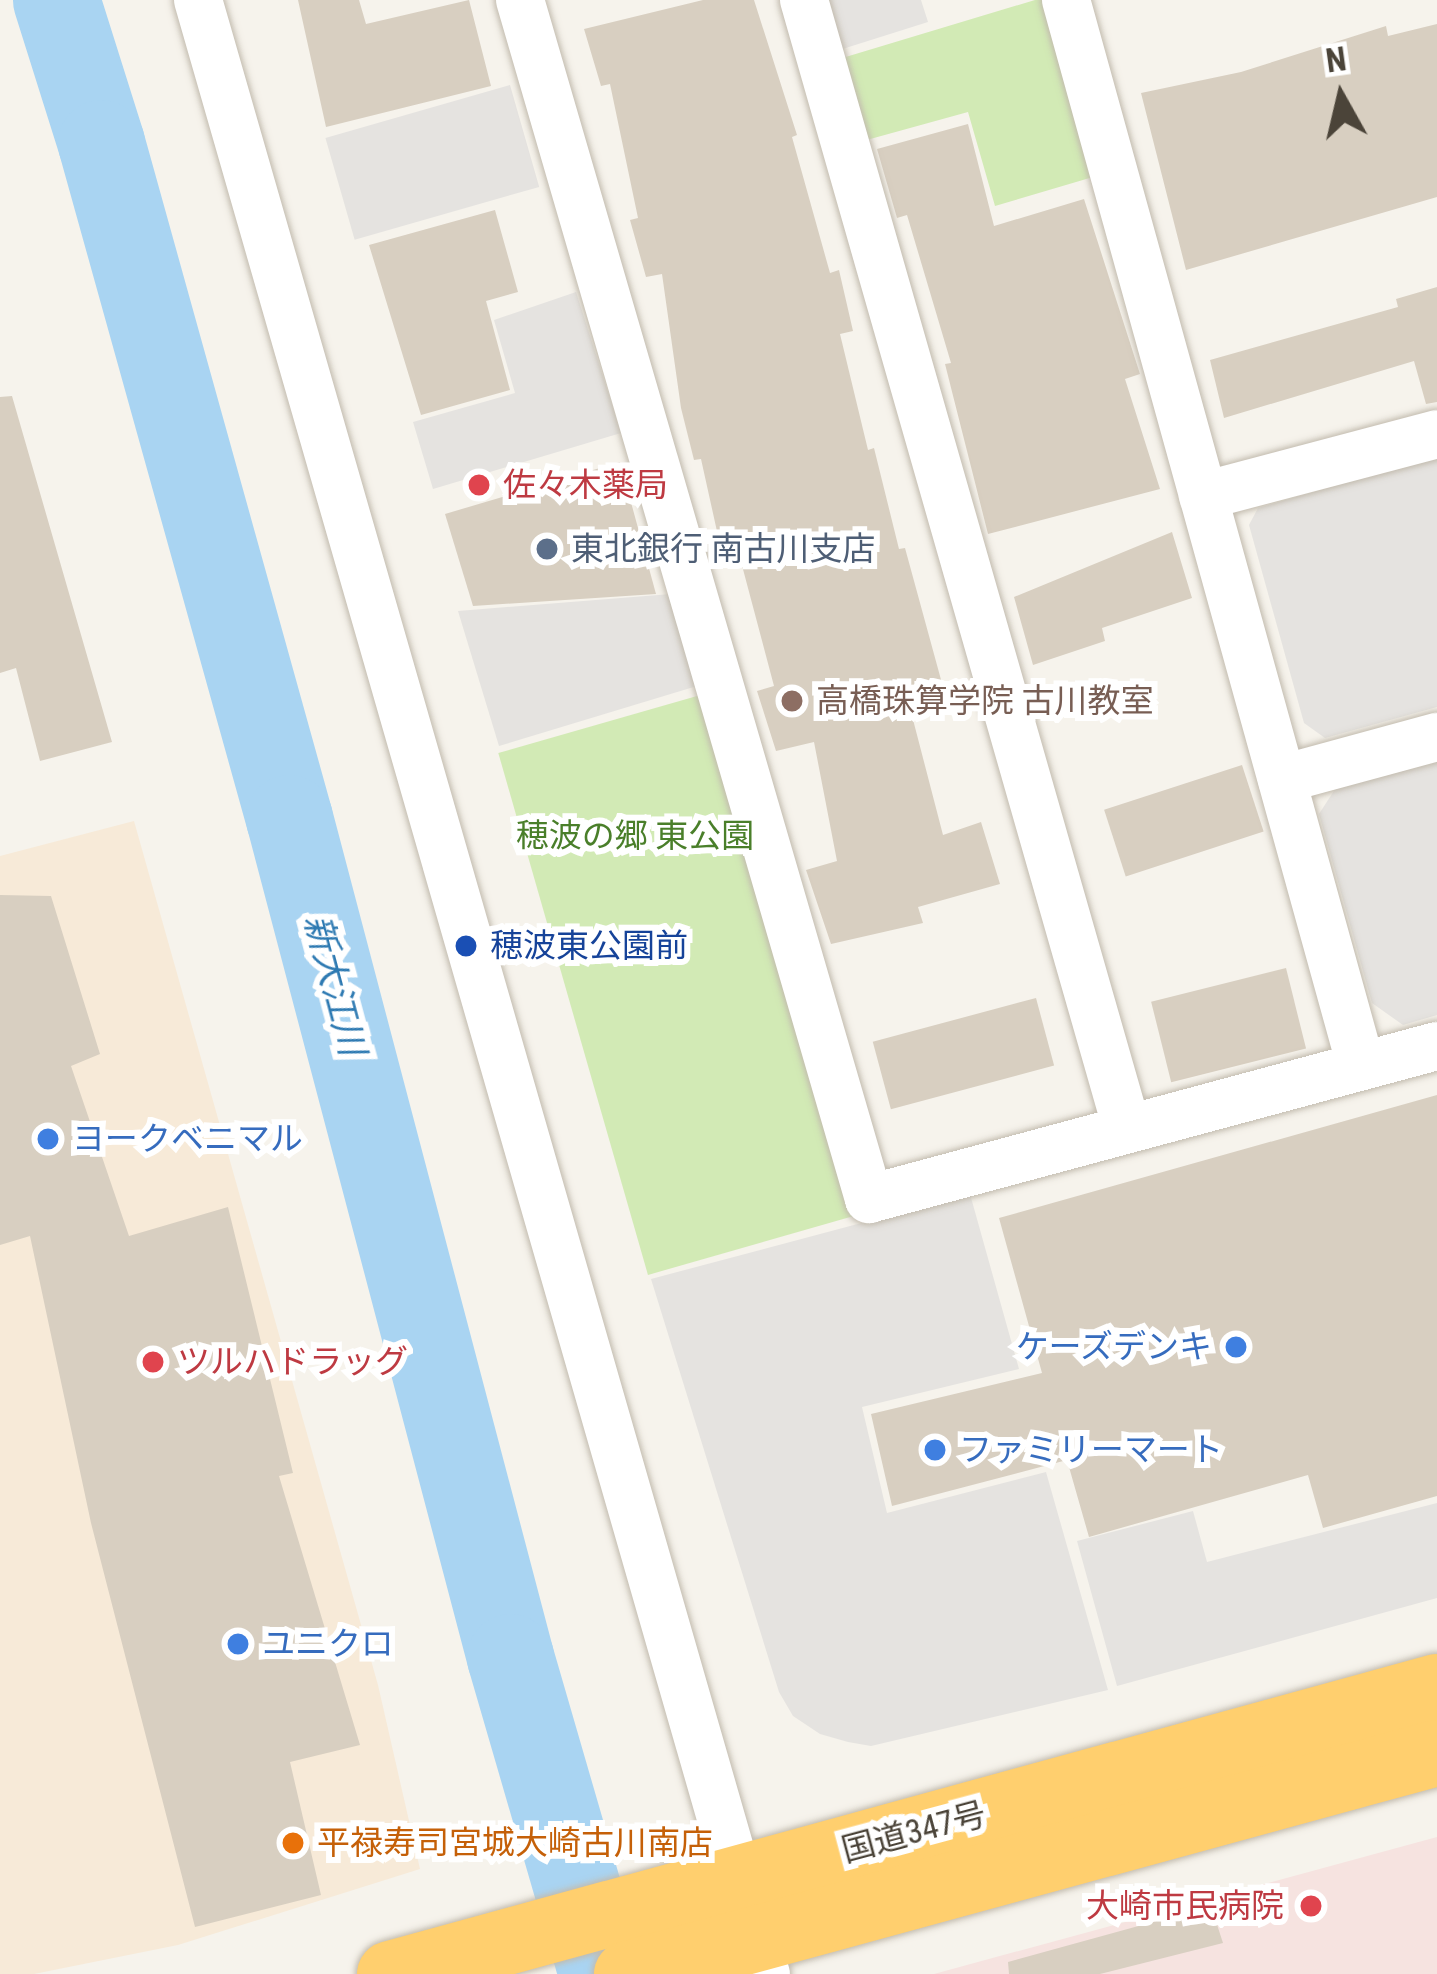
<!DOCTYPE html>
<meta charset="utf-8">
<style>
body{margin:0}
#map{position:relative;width:1437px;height:1974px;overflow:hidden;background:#f6f3ec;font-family:"Roboto Condensed","Noto Sans JP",sans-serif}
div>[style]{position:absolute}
.commercial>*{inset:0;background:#f7ead8}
.medical>*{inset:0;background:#f6e3e0}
.green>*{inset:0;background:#d2eab5;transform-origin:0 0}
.parking>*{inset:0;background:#e5e3e0;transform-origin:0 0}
.river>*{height:87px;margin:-43.5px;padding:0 43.5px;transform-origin:43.5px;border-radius:43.5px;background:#a9d4f2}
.building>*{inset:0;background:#d8cfc1;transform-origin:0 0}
.roads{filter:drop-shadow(0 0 3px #c2bbae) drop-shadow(0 0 3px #c2bbae)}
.minor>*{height:48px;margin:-24px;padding:0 24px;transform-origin:24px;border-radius:24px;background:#fff}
.highway>*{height:66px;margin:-33px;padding:0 33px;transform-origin:33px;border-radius:33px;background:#ffcf6e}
.dots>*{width:33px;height:33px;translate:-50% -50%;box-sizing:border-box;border:6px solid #fff;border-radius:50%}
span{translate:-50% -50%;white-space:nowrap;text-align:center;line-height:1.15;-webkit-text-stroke:12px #fff;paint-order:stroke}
.health-label{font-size:33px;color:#be3a42}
.left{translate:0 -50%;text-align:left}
.right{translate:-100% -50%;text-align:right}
.service-label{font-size:33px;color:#4e5e75}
.education-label{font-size:33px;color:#785e54}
.park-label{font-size:33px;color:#4a7f2a}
.transit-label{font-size:33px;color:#164399}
.shop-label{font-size:33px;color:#366cbe}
.street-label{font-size:33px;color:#4b4439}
.food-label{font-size:33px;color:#c56008}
.water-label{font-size:36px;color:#2e7ab2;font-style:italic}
.north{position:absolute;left:1281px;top:36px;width:120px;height:120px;-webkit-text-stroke:9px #fff;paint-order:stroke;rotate:352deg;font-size:33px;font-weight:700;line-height:48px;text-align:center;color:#4b4439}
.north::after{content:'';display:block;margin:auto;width:42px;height:54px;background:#4b4439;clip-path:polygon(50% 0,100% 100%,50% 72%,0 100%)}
</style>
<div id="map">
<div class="commercial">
<i style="clip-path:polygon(134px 821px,378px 1685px,420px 1869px,178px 1945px,34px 1974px,0 1974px,0 856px)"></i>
</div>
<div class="medical">
<i style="clip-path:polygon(1437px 1837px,1437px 1974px,934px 1974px)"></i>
</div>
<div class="green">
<i style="clip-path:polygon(1035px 0,1045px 0,1093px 177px,995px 206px,968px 112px,863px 141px,839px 59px)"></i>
<i style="left:704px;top:694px;width:543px;height:214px;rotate:74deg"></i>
</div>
<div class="parking">
<i style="clip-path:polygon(818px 0,921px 0,928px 22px,833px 52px)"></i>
<i style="left:510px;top:85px;width:106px;height:192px;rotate:74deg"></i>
<i style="clip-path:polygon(576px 292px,621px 433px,433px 489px,413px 422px,515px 393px,494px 320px)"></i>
<i style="clip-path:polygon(1437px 456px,1437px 707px,1325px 738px,1304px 723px,1249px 525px,1258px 508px)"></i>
<i style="clip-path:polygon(671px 594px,697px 686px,499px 746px,458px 611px)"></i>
<i style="clip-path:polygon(1437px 756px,1437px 1015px,1403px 1025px,1372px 1003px,1319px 814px,1339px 783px)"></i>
<i style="clip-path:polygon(970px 1194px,1019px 1369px,862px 1407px,887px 1513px,1046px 1472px,1108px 1690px,871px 1746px,848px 1742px,820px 1734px,793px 1716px,779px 1692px,651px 1279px)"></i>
<i style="clip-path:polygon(1437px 1503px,1437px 1598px,1117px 1686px,1077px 1541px,1193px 1511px,1207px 1562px)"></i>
</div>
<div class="river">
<i style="left:56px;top:0;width:150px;rotate:72.5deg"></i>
<i style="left:101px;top:143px;width:701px;rotate:74.44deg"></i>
<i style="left:289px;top:818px;width:868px;rotate:75.24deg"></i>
<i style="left:510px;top:1657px;width:330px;rotate:73.8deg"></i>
</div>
<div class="building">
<i style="clip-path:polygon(298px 0,359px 0,366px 24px,469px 0,491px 86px,326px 127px)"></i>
<i style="clip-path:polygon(703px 0,754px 0,797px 135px,792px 137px,830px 273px,839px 270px,853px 331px,840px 334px,868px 450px,874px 448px,899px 549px,905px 548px,946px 698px,910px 708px,943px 835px,981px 822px,1000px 884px,918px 907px,923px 923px,831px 944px,806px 870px,837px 861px,814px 742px,776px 751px,757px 691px,774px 686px,740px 558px,724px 563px,701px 459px,694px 460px,681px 408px,662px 274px,646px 277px,630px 220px,638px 218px,610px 84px,601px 86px,584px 29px)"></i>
<i style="clip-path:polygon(1437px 24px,1437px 197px,1186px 270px,1141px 93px,1241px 72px,1386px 26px,1388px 36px)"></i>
<i style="clip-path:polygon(968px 124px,994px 226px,1084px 199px,1140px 374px,1125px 379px,1160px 489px,988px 534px,945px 364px,951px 363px,907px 215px,897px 218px,877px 149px)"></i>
<i style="clip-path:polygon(495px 210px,518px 292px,486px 301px,510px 390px,421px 415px,369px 245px)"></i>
<i style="clip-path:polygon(1437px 287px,1437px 402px,1426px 404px,1414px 361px,1224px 418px,1210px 360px,1398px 307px,1396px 299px)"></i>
<i style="clip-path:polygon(12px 396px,112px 742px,40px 761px,16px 668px,0 673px,0 397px)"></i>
<i style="clip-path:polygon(620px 462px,656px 594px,473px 606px,445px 514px)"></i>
<i style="clip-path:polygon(1172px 532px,1192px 598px,1102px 628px,1105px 641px,1033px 665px,1014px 597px)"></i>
<i style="left:1242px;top:765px;width:70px;height:145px;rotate:72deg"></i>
<i style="clip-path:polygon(0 895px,51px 896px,100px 1054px,71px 1066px,129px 1236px,228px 1207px,293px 1473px,279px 1476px,360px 1745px,290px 1762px,321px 1895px,195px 1927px,91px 1523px,30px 1236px,0 1245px)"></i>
<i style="left:1286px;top:968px;width:83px;height:139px;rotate:76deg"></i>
<i style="left:1036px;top:998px;width:70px;height:169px;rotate:75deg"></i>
<i style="clip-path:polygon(1437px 1095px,1437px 1496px,1323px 1528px,1308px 1475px,1089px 1537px,1067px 1460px,892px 1506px,871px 1414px,1042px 1373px,999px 1218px)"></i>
<i style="clip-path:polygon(1211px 1906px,1223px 1943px,1100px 1974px,1009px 1974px,1008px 1962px)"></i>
</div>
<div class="roads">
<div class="minor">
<i style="left:198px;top:0;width:2054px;rotate:73.95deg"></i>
<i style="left:520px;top:0;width:1249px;rotate:73.77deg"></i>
<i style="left:869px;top:1199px;width:588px;rotate:-15.08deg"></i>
<i style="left:804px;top:0;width:1174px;rotate:74.03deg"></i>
<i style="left:1066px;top:0;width:1106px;rotate:74.53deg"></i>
<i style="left:1203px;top:496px;width:242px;rotate:-14.8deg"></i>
<i style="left:1282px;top:779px;width:161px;rotate:-15.2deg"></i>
</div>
<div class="highway">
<i style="left:390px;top:1974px;width:1086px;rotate:-15.33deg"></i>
<i style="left:627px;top:1974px;width:840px;rotate:-15.26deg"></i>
</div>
</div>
<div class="dots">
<i style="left:479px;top:485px;background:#e0444e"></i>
<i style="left:547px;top:549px;background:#5c6f8a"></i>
<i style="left:792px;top:701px;background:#8d6e63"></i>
<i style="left:466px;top:946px;background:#1a4fb4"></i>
<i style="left:48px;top:1139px;background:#3f7fe0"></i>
<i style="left:1236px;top:1347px;background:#3f7fe0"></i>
<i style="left:153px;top:1362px;background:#e0444e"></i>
<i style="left:935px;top:1450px;background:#3f7fe0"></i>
<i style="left:238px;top:1644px;background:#3f7fe0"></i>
<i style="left:293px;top:1843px;background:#e8710a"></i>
<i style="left:1311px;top:1906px;background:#e0444e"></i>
</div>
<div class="health-label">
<span class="left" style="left:503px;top:485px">佐々木薬局</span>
<span class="left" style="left:177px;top:1362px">ツルハドラッグ</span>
<span class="right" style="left:1284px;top:1906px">大崎市民病院</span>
</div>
<div class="service-label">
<span class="left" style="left:571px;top:549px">東北銀行 南古川支店</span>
</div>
<div class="education-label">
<span class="left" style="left:816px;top:701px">高橋珠算学院 古川教室</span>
</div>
<div class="park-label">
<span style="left:635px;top:836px">穂波の郷 東公園</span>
</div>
<div class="transit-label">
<span class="left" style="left:490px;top:946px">穂波東公園前</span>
</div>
<div class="shop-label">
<span class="left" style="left:72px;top:1139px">ヨークベニマル</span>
<span class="right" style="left:1212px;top:1347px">ケーズデンキ</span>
<span class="left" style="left:959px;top:1450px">ファミリーマート</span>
<span class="left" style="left:262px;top:1644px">ユニクロ</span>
</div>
<div class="street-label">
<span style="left:914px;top:1832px;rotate:-15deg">国道347号</span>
</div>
<div class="food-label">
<span class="left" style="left:317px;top:1843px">平禄寿司宮城大崎古川南店</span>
</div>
<div class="water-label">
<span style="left:334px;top:985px;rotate:75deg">新大江川</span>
</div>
<div class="north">N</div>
</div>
